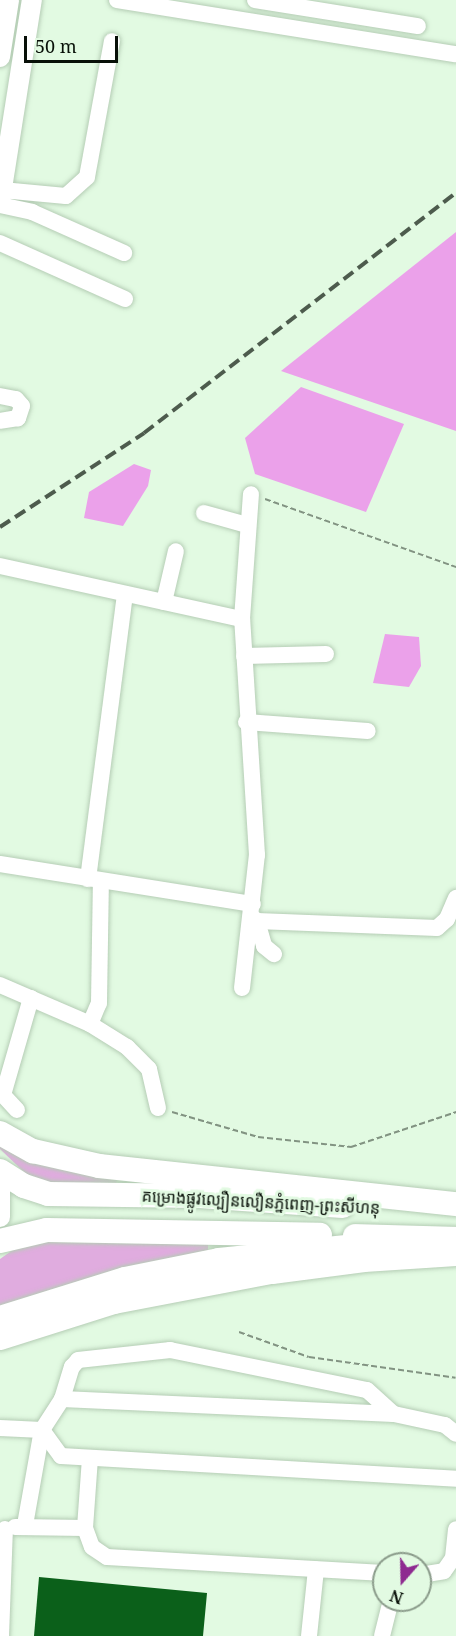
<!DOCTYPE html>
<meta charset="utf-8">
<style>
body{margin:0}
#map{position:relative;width:456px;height:1636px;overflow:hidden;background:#e2fae2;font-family:"Noto Serif","Noto Sans Khmer",serif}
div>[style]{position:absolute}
.green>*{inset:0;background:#e0acdf}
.water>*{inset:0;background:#eba1ea}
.building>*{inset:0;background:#0b601a}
.path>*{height:2px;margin-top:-1px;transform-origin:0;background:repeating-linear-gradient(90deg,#829382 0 6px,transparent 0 9px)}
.roads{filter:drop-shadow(0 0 2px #b5cdb5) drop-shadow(0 0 2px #b5cdb5)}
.minor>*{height:16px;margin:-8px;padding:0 8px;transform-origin:8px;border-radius:8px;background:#fff}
.major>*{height:20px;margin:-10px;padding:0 10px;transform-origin:10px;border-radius:10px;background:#fff}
.highway>*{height:24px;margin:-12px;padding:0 12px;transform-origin:12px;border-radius:12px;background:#fff}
.rail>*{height:4px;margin-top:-2px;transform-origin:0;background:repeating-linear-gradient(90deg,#4d5b4d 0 12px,transparent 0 18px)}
span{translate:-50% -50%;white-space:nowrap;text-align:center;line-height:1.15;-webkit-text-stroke:6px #e2fae2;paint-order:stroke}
.street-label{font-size:16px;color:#081008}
.north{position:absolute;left:372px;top:1552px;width:60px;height:60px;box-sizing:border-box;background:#e2fae2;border:2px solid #8b9c8b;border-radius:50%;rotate:200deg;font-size:16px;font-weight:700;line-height:24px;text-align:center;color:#081008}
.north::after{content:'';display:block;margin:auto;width:21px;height:27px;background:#8e2a90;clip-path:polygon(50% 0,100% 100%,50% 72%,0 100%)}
.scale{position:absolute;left:24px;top:36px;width:94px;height:27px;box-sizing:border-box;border:3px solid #081008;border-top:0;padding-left:8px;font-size:18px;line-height:21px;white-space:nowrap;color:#081008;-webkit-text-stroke:4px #e2fae2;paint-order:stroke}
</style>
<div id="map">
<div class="green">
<i style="clip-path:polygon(0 1144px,117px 1178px,116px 1186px,48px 1182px,26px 1174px,0 1149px)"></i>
<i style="clip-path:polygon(38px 1240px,208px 1243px,208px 1252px,0 1325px,0 1259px,17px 1247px)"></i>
</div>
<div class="water">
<i style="clip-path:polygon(456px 232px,456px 431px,281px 371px)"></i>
<i style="clip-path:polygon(301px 387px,404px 424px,366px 512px,255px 474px,245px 438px)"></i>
<i style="clip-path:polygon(134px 464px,151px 470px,148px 486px,123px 526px,84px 518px,89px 492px)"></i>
<i style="clip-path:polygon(385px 634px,419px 637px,421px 666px,409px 687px,373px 683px)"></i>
</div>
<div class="building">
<i style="clip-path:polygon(39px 1577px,207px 1593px,203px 1636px,34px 1636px)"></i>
</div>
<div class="path">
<i style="left:265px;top:499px;width:203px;rotate:19.6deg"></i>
<i style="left:172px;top:1112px;width:90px;rotate:16.2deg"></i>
<i style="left:258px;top:1137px;width:94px;rotate:6.1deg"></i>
<i style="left:351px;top:1147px;width:111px;rotate:-18.4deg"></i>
<i style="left:239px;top:1332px;width:74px;rotate:19.7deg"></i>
<i style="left:309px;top:1357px;width:148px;rotate:8.1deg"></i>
</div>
<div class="roads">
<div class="minor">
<i style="left:117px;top:0;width:343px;rotate:9.1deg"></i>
<i style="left:255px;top:0;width:165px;rotate:9.1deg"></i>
<i style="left:2px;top:190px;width:64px;rotate:5.4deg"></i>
<i style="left:66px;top:196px;width:28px;rotate:-42deg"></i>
<i style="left:87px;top:177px;width:138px;rotate:-79.6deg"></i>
<i style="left:0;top:205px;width:33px;rotate:12deg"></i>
<i style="left:32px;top:212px;width:101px;rotate:24deg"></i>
<i style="left:0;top:243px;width:137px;rotate:24.1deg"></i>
<i style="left:0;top:396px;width:16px;rotate:11deg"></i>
<i style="left:16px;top:399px;width:9px;rotate:49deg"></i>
<i style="left:22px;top:406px;width:13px;rotate:108deg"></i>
<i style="left:18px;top:418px;width:18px;rotate:171deg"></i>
<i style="left:204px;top:513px;width:45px;rotate:15.6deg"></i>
<i style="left:0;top:566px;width:248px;rotate:12.4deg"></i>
<i style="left:164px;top:602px;width:52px;rotate:-76.8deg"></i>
<i style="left:244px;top:656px;width:82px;rotate:-1.4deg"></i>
<i style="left:246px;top:722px;width:122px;rotate:4.2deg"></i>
<i style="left:0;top:864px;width:256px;rotate:9deg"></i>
<i style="left:88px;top:879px;width:287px;rotate:-82.6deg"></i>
<i style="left:252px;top:917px;width:6px;rotate:39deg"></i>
<i style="left:257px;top:921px;width:180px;rotate:2.2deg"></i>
<i style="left:437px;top:928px;width:13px;rotate:-42deg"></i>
<i style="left:447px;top:919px;width:23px;rotate:-67deg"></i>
<i style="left:257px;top:921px;width:26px;rotate:74deg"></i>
<i style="left:264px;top:946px;width:13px;rotate:39deg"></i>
<i style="left:0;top:985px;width:98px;rotate:23.4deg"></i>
<i style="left:90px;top:1024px;width:44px;rotate:31.9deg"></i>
<i style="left:127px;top:1047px;width:31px;rotate:45deg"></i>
<i style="left:149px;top:1069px;width:40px;rotate:77deg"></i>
<i style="left:242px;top:988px;width:134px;rotate:-83.6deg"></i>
<i style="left:257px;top:855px;width:236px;rotate:-93.6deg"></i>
<i style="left:242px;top:619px;width:125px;rotate:-85.9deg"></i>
<i style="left:90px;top:1024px;width:23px;rotate:-67deg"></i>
<i style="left:99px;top:1003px;width:122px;rotate:-89.1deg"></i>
<i style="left:17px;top:1110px;width:21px;rotate:-133deg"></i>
<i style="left:3px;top:1095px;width:101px;rotate:-73.9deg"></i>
<i style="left:62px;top:1399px;width:332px;rotate:2.6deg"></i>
<i style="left:394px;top:1414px;width:52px;rotate:12.2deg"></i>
<i style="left:445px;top:1425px;width:14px;rotate:39deg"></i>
<i style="left:0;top:1428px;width:42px;rotate:2.7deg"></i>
<i style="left:42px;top:1430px;width:32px;rotate:54deg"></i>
<i style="left:61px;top:1456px;width:396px;rotate:3.3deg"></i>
<i style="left:90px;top:1458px;width:70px;rotate:94.1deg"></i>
<i style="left:85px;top:1528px;width:20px;rotate:70deg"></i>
<i style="left:92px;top:1547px;width:18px;rotate:34deg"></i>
<i style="left:107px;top:1557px;width:277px;rotate:3.3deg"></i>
<i style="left:25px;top:1525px;width:97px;rotate:-79.9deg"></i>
<i style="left:42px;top:1430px;width:37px;rotate:-57deg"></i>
<i style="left:62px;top:1399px;width:34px;rotate:-73deg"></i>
<i style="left:72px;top:1367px;width:9px;rotate:-49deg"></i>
<i style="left:78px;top:1360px;width:93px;rotate:-6.2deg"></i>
<i style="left:170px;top:1350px;width:201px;rotate:11.5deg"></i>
<i style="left:367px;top:1390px;width:36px;rotate:42deg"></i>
<i style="left:15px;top:1527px;width:70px;rotate:0.8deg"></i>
<i style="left:420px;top:1575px;width:24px;rotate:-9deg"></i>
<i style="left:444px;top:1571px;width:16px;rotate:-55deg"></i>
<i style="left:453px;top:1558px;width:29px;rotate:-84deg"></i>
<i style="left:1px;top:1636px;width:107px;rotate:-87.9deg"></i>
<i style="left:309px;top:1636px;width:67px;rotate:-84deg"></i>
<i style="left:382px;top:1636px;width:37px;rotate:-76deg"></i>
</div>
<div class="major">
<i style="left:0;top:57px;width:58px;rotate:-81deg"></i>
<i style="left:0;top:201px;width:204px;rotate:-81deg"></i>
<i style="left:0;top:1190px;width:27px;rotate:90deg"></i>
</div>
<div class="highway">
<i style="left:0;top:1133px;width:38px;rotate:29deg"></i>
<i style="left:33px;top:1151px;width:68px;rotate:12.8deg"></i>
<i style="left:99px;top:1166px;width:359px;rotate:6.1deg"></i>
<i style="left:0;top:1171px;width:28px;rotate:32deg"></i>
<i style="left:24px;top:1186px;width:25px;rotate:18deg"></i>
<i style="left:48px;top:1194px;width:152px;rotate:0.8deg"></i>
<i style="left:200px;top:1196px;width:143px;rotate:4deg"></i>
<i style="left:355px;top:1236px;width:101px;rotate:1.7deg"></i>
<i style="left:0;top:1241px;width:48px;rotate:-13.2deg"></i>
<i style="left:47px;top:1230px;width:273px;rotate:1deg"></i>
<i style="left:0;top:1318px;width:131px;rotate:-17.3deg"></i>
<i style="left:125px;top:1279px;width:96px;rotate:-11.4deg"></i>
<i style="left:219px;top:1260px;width:155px;rotate:-5.9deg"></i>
<i style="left:0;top:1338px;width:120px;rotate:-17.5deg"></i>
<i style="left:114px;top:1302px;width:161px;rotate:-10.8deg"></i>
<i style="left:272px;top:1272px;width:93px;rotate:-7.4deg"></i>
<i style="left:364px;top:1260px;width:92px;rotate:-3.7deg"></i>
</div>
</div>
<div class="rail">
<i style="left:0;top:527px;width:172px;rotate:-33.1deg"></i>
<i style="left:144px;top:433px;width:394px;rotate:-37.6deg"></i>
</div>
<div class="street-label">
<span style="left:261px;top:1202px;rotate:3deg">គម្រោងផ្លូវល្បឿនលឿនភ្នំពេញ-ព្រះសីហនុ</span>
</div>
<div class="north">N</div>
<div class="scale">50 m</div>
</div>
